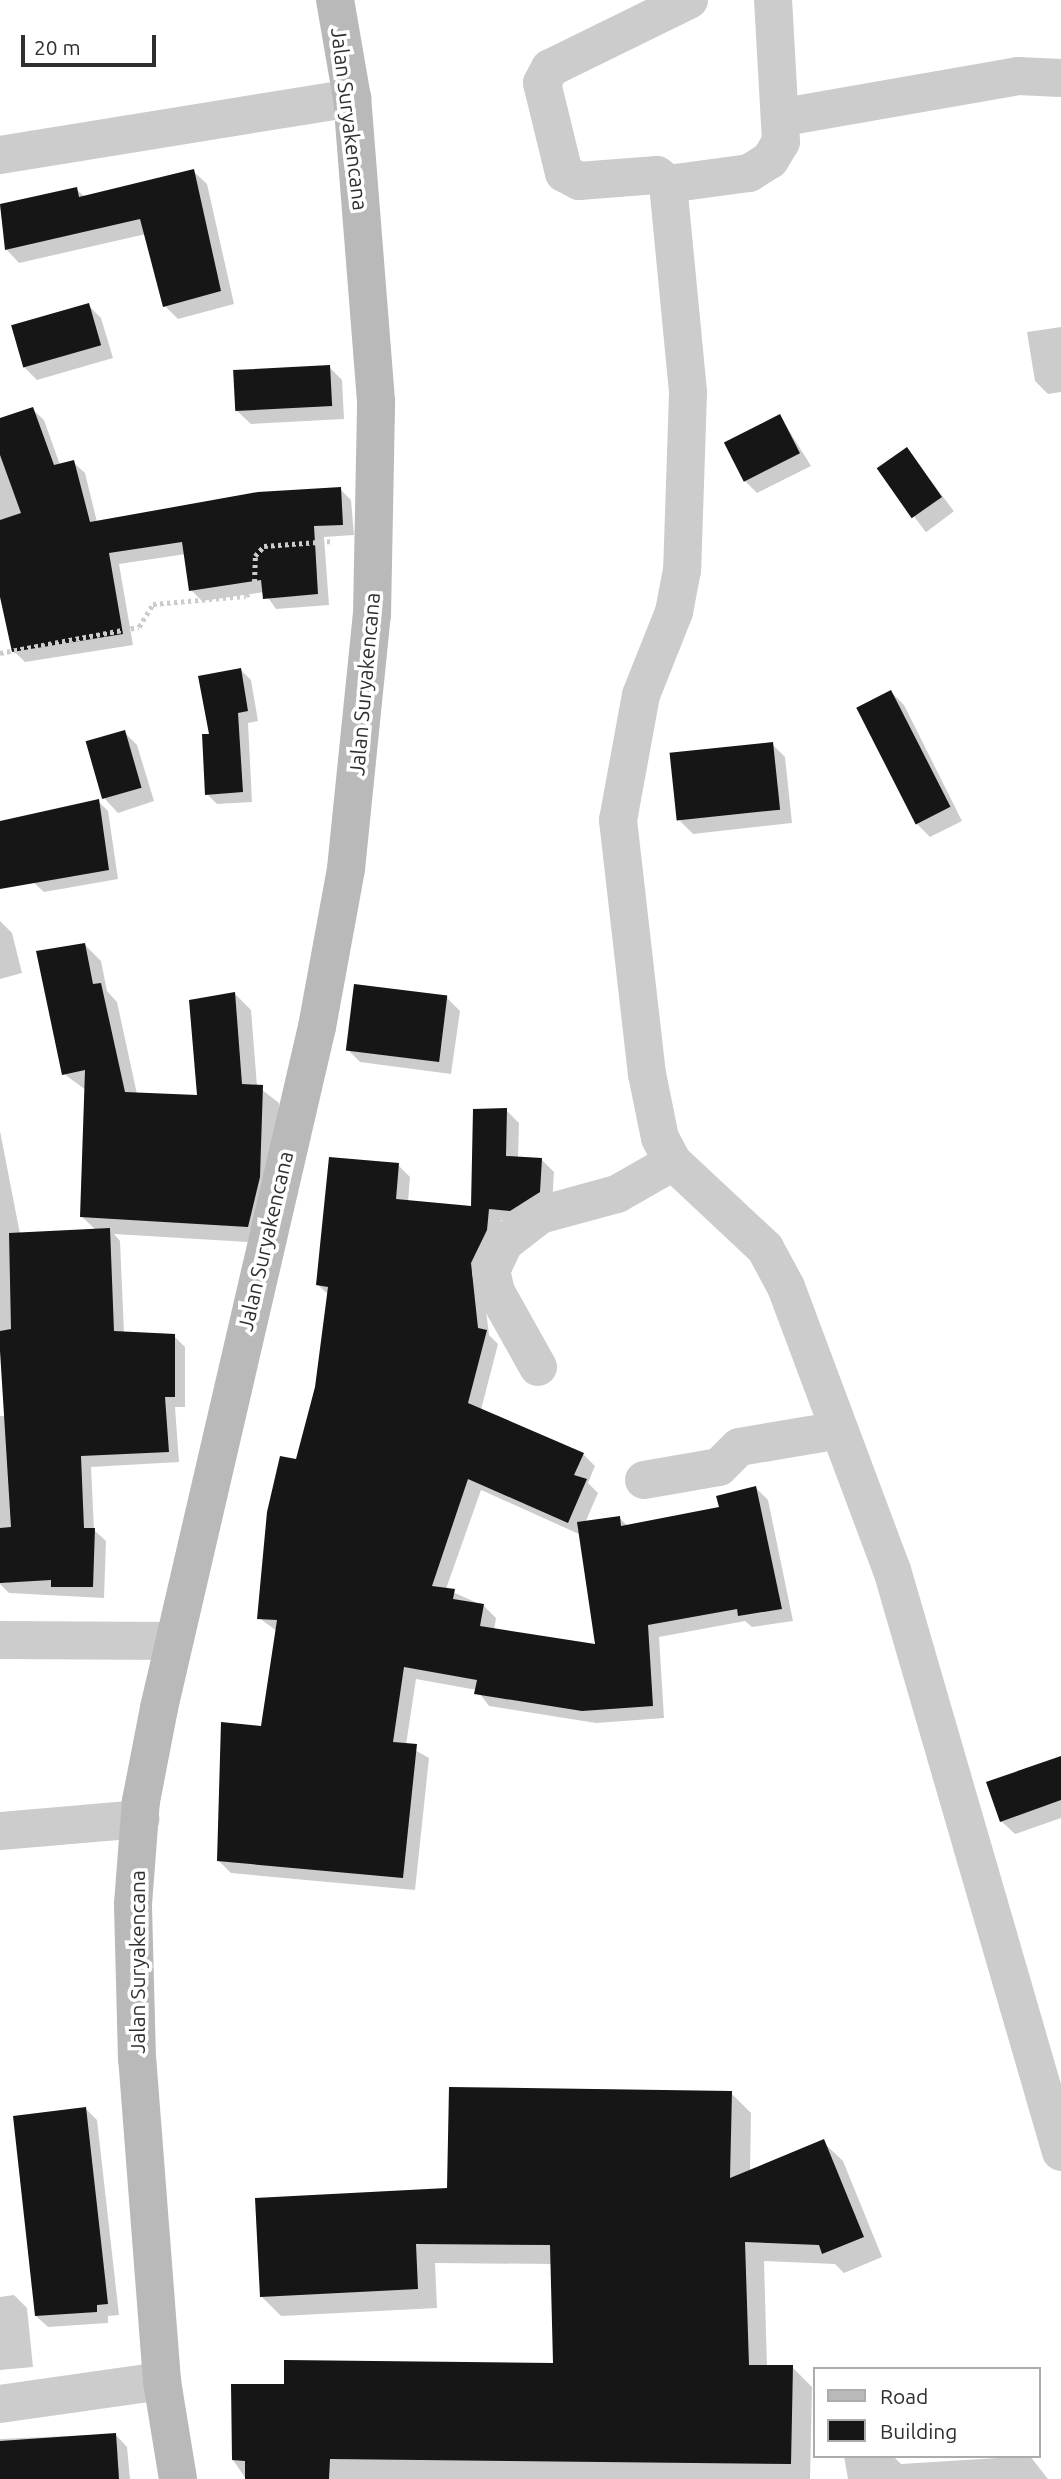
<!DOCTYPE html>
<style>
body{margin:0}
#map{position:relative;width:1061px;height:2479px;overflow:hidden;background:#fff;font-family:Ubuntu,sans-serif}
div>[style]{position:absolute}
.shadow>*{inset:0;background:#0003;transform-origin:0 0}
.building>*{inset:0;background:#161616;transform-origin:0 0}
.path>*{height:4.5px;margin-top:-2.25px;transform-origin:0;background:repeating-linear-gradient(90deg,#ccc 0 3.5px,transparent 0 7px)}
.street>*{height:38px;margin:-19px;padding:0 19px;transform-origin:19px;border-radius:19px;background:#ccc}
.secondary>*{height:38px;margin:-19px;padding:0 19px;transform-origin:19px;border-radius:19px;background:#b9b9b9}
span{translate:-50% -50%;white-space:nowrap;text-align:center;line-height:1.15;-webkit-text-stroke:7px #fff;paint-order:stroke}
.street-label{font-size:21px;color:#2f2f2f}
.legend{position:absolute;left:813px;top:2367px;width:228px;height:91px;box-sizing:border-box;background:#fff;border:2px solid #acacac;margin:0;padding:9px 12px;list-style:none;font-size:21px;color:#2f2f2f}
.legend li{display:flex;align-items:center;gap:14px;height:35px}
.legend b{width:35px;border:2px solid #acacac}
.scale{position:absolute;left:21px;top:35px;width:135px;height:32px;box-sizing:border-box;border:4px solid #2f2f2f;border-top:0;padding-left:9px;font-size:21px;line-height:24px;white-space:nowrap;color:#2f2f2f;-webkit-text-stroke:5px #fff;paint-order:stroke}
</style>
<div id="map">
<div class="shadow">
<i style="clip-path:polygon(193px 171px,207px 184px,234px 304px,178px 319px,165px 306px,146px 234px,19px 263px,6px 249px,0 206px,76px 189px,85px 197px)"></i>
<i style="clip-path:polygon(88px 305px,101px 318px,113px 358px,37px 380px,24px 367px)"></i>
<i style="clip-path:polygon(1061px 327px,1061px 392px,1048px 394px,1035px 381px,1027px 332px)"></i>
<i style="clip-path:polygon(329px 367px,342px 380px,344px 419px,251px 424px,237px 411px)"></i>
<i style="clip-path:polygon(32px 409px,44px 420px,60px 465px,73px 462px,85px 473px,97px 522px,340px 489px,351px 500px,354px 535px,324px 537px,329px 605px,276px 609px,264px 592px,202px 601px,191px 590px,186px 554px,119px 564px,133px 645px,25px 662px,14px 651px,0 552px,0 420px)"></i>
<i style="clip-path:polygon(780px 416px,811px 466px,757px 493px,744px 480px)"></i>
<i style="left:907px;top:449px;width:78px;height:35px;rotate:53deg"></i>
<i style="clip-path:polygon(241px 670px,251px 680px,258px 721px,248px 723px,252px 802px,217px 804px,207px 794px,211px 735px)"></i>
<i style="clip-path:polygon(891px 692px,904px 705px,962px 821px,930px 837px,917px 824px)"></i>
<i style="clip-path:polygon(124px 732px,137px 745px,154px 801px,118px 813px,105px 799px,88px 743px)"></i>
<i style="clip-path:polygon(772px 744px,785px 757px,792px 823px,693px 834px,680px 821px)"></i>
<i style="clip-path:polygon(98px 801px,108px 811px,118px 879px,44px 892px,33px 882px)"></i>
<i style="clip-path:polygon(0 921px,12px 933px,22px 973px,0 979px)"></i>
<i style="clip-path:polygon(85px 945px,101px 961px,107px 991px,117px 1002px,137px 1094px,199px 1097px,235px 994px,251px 1010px,257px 1086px,279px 1103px,276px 1194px,265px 1243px,114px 1234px,120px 1241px,124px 1333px,174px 1336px,185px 1347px,185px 1407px,175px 1407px,179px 1462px,91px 1467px,94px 1530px,106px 1541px,104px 1598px,9px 1593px,0 1584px,0 1416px,9px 1416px,0 1334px,0 1131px,20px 1234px,96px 1230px,81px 1216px,86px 1090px,64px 1074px)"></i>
<i style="clip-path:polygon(447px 998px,460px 1011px,451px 1074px,360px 1062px,347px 1049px)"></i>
<i style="clip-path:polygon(evenodd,506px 1110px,519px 1123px,518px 1158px,542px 1160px,554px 1172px,552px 1205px,522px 1222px,501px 1220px,499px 1243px,482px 1276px,489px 1335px,498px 1344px,481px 1410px,583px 1454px,595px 1466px,588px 1483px,598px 1493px,585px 1523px,619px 1518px,628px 1526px,721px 1508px,756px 1488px,768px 1500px,793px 1621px,752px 1627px,745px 1621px,659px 1637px,664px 1718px,596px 1723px,489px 1706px,477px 1690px,416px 1679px,406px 1745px,429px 1758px,415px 1890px,231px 1873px,219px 1861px,263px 1728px,277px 1631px,259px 1618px,316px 1387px,329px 1295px,318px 1285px,398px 1165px,410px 1177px,408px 1202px,473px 1208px,506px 1110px,481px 1490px,579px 1534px,597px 1647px,494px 1630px,496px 1618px,484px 1606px,446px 1589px,481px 1490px)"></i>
<i style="clip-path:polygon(1061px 1758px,1061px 1818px,1015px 1834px,1001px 1821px)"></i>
<i style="clip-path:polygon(731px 2093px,751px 2113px,750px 2172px,823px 2142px,843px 2161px,882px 2257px,844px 2273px,835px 2264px,764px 2261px,767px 2367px,792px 2367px,812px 2387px,810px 2479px,246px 2479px,233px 2460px,286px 2385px,555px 2365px,552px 2264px,435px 2263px,437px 2308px,281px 2316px,261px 2296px,449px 2190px)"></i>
<i style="clip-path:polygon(86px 2109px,97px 2120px,119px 2315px,108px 2316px,108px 2323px,48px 2327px,36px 2316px)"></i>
<i style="clip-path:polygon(14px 2295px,27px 2308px,33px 2367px,0 2370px,0 2297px)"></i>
<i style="clip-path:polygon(115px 2434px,127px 2447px,130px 2479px,0 2479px,0 2439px)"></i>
<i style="clip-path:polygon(844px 2456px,893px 2456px,901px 2464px,1030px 2456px,1048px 2479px,848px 2479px)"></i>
</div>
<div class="building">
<i style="clip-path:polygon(194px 169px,221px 291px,163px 307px,140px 219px,5px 250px,0 204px,77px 187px,79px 197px)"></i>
<i style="left:89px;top:303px;width:44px;height:81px;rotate:74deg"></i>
<i style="left:330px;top:365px;width:41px;height:97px;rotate:87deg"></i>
<i style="clip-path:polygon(33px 407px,54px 465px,74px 460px,90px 522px,258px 492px,341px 487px,343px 525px,314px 526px,318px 594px,263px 599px,261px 580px,189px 591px,182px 542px,109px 553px,123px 634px,12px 652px,0 597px,0 520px,21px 513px,0 455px,0 418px)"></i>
<i style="left:780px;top:414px;width:44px;height:63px;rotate:63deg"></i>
<i style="left:907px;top:447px;width:61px;height:37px;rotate:55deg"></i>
<i style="clip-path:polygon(241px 668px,248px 711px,238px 713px,243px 792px,205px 795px,202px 734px,209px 734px,198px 676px)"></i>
<i style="left:891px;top:690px;width:131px;height:39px;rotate:63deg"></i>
<i style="left:125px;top:730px;width:60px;height:41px;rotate:74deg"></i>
<i style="left:773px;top:742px;width:68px;height:104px;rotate:84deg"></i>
<i style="clip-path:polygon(99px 799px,109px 870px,0 889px,0 821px)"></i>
<i style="clip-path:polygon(85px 943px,93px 984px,101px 983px,125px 1092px,197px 1095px,189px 1000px,235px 992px,242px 1084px,263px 1085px,260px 1177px,248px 1227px,80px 1217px,85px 1070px,62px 1075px,36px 951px)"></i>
<i style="left:354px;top:984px;width:94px;height:67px;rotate:7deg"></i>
<i style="clip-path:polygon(507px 1108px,506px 1156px,542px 1158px,540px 1192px,510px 1211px,489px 1209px,487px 1230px,471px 1263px,478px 1328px,487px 1330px,468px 1403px,584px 1453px,574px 1475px,587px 1479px,568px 1523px,468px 1479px,432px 1586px,455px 1589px,453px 1599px,484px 1604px,480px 1626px,595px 1644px,577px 1522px,620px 1516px,621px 1526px,719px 1507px,716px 1496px,756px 1486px,782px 1609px,738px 1616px,737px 1609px,648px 1625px,653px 1706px,582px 1711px,474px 1694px,477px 1680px,404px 1667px,393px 1742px,417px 1744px,403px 1878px,217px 1861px,221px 1722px,261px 1726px,277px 1620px,257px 1619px,267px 1512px,280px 1456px,296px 1459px,315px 1387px,328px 1287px,316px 1285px,329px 1157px,399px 1163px,396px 1199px,471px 1206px,473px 1109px)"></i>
<i style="clip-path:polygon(110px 1228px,114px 1331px,175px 1334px,175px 1397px,165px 1397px,169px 1452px,81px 1456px,84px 1528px,95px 1528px,93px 1587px,51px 1587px,51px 1580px,0 1583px,0 1528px,11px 1527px,0 1351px,0 1331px,11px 1329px,9px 1233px)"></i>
<i style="clip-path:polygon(1061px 1756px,1061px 1800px,1000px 1822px,986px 1782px)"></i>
<i style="clip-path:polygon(449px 2087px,732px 2091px,730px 2178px,824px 2139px,864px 2237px,822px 2254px,819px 2245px,745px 2242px,749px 2365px,793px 2365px,791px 2464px,330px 2459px,329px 2479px,245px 2479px,245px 2461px,232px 2460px,231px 2384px,284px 2384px,284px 2360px,553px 2363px,550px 2245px,416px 2244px,418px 2289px,260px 2297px,255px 2198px,447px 2188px)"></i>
<i style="clip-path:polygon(86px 2107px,108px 2304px,97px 2305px,97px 2312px,35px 2316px,13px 2116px)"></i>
<i style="clip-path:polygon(116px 2433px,119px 2479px,0 2479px,0 2441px)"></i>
</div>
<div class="path">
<i style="left:0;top:653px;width:141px;rotate:-10.6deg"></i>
<i style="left:139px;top:627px;width:27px;rotate:-59deg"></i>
<i style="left:153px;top:604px;width:93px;rotate:-4.9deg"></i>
<i style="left:246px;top:596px;width:11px;rotate:-41deg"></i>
<i style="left:254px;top:589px;width:33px;rotate:-88deg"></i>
<i style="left:255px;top:556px;width:13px;rotate:-48deg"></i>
<i style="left:264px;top:546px;width:68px;rotate:-4.2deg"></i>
</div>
<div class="street">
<i style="left:689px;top:0;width:155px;rotate:153.9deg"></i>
<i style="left:550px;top:68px;width:17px;rotate:118deg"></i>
<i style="left:542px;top:83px;width:93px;rotate:76.3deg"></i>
<i style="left:564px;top:173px;width:17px;rotate:28deg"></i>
<i style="left:579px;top:181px;width:78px;rotate:-4.4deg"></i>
<i style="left:657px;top:175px;width:14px;rotate:39deg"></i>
<i style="left:668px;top:184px;width:210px;rotate:84.5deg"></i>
<i style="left:688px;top:393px;width:177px;rotate:91.9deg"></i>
<i style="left:682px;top:570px;width:43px;rotate:100.8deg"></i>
<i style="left:674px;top:612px;width:89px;rotate:111.7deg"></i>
<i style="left:641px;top:695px;width:127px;rotate:100.4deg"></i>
<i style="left:618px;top:820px;width:256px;rotate:83.5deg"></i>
<i style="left:647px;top:1074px;width:65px;rotate:78.5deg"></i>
<i style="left:660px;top:1138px;width:27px;rotate:62deg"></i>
<i style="left:673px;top:1162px;width:126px;rotate:43.1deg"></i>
<i style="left:765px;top:1248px;width:44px;rotate:61.7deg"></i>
<i style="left:786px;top:1287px;width:302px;rotate:69.5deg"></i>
<i style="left:892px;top:1570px;width:606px;rotate:73.81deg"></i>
<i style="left:784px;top:117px;width:238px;rotate:-9.9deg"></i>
<i style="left:1018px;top:76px;width:43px;rotate:2.7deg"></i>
<i style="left:0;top:155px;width:357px;rotate:-9.2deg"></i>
<i style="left:668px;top:184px;width:82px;rotate:-7.7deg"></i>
<i style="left:749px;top:173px;width:25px;rotate:-32deg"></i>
<i style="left:770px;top:160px;width:21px;rotate:-59deg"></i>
<i style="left:781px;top:142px;width:142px;rotate:-93.2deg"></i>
<i style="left:538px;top:1367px;width:86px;rotate:-119.2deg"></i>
<i style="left:496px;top:1292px;width:22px;rotate:-103deg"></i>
<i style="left:491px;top:1271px;width:31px;rotate:-65deg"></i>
<i style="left:504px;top:1243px;width:46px;rotate:-37.9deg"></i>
<i style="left:540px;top:1215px;width:80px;rotate:-15.3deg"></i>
<i style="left:617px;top:1194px;width:64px;rotate:-29.7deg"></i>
<i style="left:644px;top:1480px;width:76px;rotate:-9.8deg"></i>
<i style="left:719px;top:1467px;width:28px;rotate:-45deg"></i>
<i style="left:739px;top:1447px;width:101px;rotate:-9.6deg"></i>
<i style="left:0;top:1640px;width:174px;rotate:0.3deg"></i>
<i style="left:0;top:1831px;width:141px;rotate:-4.9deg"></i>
<i style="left:0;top:2404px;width:164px;rotate:-8.1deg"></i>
</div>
<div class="secondary">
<i style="left:178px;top:2479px;width:99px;rotate:-99.3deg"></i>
<i style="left:162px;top:2381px;width:323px;rotate:-94.4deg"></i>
<i style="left:137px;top:2059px;width:155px;rotate:-91.5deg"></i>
<i style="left:133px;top:1904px;width:103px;rotate:-85.6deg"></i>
<i style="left:141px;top:1801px;width:95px;rotate:-79deg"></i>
<i style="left:159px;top:1708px;width:699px;rotate:-76.94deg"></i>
<i style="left:317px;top:1027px;width:161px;rotate:-79.6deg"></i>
<i style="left:346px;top:869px;width:255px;rotate:-84.2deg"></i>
<i style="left:372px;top:615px;width:214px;rotate:-88.9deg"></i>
<i style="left:376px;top:401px;width:304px;rotate:-94.5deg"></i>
<i style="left:352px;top:98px;width:99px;rotate:-99.8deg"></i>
</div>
<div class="street-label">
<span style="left:350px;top:119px;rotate:83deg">Jalan Suryakencana</span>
<span style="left:364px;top:684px;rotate:-85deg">Jalan Suryakencana</span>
<span style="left:265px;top:1241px;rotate:-77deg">Jalan Suryakencana</span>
<span style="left:137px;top:1962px;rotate:-90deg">Jalan Suryakencana</span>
</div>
<ul class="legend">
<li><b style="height:9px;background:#b9b9b9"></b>Road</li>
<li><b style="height:19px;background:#161616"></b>Building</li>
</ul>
<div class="scale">20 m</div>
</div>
